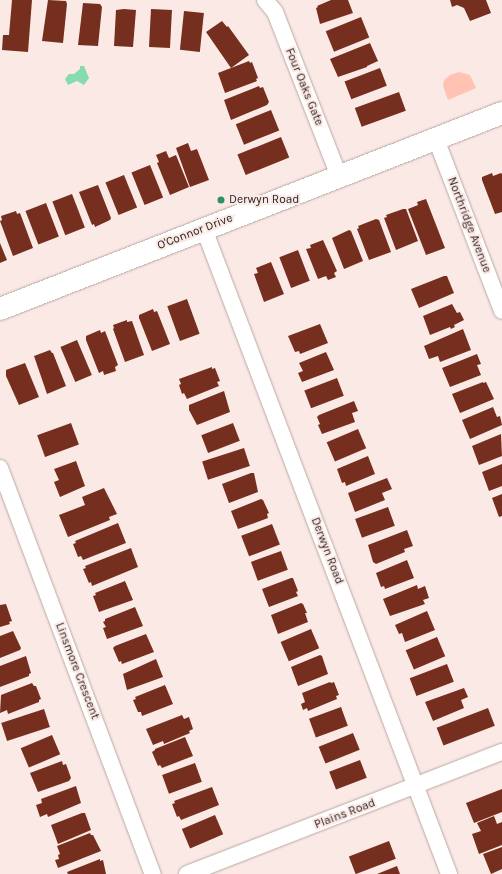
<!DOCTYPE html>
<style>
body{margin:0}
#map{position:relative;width:502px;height:874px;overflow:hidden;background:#fbe9e5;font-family:Karla,sans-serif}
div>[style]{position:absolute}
.green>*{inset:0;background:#ffc2b3}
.water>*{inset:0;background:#86dcaf}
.building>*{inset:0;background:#762e1e;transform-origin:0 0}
.roads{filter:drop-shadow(0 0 1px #b8a8a4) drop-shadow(0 0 1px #b8a8a4)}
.minor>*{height:16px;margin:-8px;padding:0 8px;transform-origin:8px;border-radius:8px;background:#fff}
.secondary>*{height:22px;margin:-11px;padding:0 11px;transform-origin:11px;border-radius:11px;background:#fff}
.dots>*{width:11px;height:11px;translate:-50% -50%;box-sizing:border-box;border:2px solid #fbe9e5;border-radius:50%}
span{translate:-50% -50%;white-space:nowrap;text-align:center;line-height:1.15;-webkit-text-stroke:4px #fbe9e5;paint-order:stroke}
.street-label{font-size:12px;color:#292321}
.poi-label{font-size:12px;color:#292321}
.left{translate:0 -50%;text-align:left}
</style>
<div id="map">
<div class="green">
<i style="clip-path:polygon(459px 72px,470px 75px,476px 88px,448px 100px,443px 86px,444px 80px,450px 75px)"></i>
</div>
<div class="water">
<i style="clip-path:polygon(80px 66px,84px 66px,89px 78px,84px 85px,77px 81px,68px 85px,65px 79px,69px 74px,74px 74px,80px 69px)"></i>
</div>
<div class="building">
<i style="clip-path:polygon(12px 0,32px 0,28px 52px,2px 50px,3px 35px,9px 35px)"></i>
<i style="clip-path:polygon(48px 0,66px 1px,67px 4px,63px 43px,42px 41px)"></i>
<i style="clip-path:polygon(331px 0,348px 0,353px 13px,320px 24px,316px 8px,318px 7px,317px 6px)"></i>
<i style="clip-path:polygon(450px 0,486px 0,491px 13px,470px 21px,464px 8px,457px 5px,452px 7px)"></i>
<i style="clip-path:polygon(83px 3px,100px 4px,102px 7px,98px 46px,78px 45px)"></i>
<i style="clip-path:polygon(124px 9px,136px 10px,133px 47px,114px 46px,116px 10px)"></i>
<i style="left:151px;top:9px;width:21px;height:38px;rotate:3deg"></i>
<i style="left:184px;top:11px;width:20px;height:39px;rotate:6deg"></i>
<i style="left:361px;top:17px;width:22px;height:38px;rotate:68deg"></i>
<i style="clip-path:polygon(222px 21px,227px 27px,228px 26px,249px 55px,231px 68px,206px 32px)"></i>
<i style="clip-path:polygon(370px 43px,378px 61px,367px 66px,367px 67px,338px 77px,330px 59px)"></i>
<i style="clip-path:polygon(249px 61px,250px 63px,252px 62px,258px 78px,256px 79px,257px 81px,225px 93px,218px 73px)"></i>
<i style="left:380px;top:68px;width:19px;height:38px;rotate:69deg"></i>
<i style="clip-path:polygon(259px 86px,260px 88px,263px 87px,269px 102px,267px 105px,231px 120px,224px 100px)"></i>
<i style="left:399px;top:92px;width:20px;height:47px;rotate:70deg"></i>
<i style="left:271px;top:110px;width:22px;height:38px;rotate:68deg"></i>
<i style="left:281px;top:137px;width:22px;height:47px;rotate:68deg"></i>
<i style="clip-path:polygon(188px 143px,191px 151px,197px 149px,209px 180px,190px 187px,176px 148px)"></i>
<i style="clip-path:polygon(166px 151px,169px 158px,176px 155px,189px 187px,170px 195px,157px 163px,159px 162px,156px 155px)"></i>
<i style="left:150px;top:165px;width:35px;height:20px;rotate:68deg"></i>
<i style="clip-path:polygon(492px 173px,493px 176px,501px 173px,502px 174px,502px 212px,495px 214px,482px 180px,482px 177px)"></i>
<i style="left:124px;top:175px;width:35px;height:20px;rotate:68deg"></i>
<i style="clip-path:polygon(98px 185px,111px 218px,110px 220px,95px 227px,94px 224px,92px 225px,79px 192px)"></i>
<i style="left:72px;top:194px;width:36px;height:21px;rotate:69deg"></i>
<i style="clip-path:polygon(426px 199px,445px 248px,426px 255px,408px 209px,418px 205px,417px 202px)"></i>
<i style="left:46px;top:203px;width:36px;height:22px;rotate:69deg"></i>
<i style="clip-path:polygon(403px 209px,406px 209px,418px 241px,396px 250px,384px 218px,387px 217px,386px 215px)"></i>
<i style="clip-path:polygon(16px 211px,17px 214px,20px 213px,33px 248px,13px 256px,0 221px,2px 220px,1px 216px)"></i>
<i style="clip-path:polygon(376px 219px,379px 220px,391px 252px,369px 260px,357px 229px,359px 228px,358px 226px)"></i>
<i style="clip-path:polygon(349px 230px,351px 231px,363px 261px,344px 269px,332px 238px)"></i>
<i style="clip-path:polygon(323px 240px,337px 271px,334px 273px,336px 277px,328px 280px,326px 276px,318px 279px,306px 249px,311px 248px,310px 245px)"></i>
<i style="clip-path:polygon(0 243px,7px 260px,0 263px)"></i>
<i style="left:298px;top:250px;width:33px;height:20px;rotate:69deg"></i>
<i style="clip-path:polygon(271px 262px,284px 294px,264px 302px,254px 274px,258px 273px,256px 268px)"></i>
<i style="clip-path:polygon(444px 276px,447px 276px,454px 293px,419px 308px,411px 289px)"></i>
<i style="left:187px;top:299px;width:37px;height:21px;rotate:70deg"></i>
<i style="clip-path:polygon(452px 304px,457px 313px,460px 312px,464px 320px,454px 325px,455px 327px,451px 329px,450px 327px,430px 335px,423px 316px)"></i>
<i style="clip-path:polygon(153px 309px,154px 312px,157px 311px,170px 344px,152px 351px,139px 318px,139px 315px)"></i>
<i style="clip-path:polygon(127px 320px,127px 322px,132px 321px,144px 355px,125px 362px,113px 329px,114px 328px,113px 325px)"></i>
<i style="clip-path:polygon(320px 324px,328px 343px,300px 354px,299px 351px,295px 352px,288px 336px)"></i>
<i style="clip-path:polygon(463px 329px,471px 350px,440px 362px,438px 356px,429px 359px,424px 346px)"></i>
<i style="clip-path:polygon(100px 330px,101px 333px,105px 331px,118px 365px,115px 367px,116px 371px,104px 375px,103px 371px,99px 373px,86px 340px,86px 336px)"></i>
<i style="left:77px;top:340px;width:38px;height:18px;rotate:67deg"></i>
<i style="clip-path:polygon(50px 350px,52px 353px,53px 353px,66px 386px,47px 394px,34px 356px)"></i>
<i style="clip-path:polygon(326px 352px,334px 370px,302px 382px,298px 373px,303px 371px,299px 363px)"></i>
<i style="clip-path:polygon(477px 354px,481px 364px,477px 365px,481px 375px,450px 387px,442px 368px)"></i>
<i style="clip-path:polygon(25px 363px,39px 397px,19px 405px,6px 376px,6px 370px)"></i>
<i style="clip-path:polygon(212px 367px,212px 369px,215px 368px,220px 381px,217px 382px,219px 386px,187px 399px,184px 393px,182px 394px,179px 385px,181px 384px,179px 379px)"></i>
<i style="left:337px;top:378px;width:19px;height:35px;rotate:69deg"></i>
<i style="clip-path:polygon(483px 382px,483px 383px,486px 382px,494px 399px,460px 413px,452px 394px)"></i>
<i style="clip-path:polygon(224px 391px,230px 412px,197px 425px,189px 410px,189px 405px)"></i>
<i style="clip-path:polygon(354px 401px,358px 411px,352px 413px,355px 422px,322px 434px,318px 425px,320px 424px,317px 417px,319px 415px)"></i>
<i style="clip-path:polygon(493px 407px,497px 417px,500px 416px,502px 425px,470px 439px,462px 420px)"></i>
<i style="left:71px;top:423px;width:23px;height:36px;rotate:70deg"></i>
<i style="left:233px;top:423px;width:19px;height:34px;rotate:69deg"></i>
<i style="left:358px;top:429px;width:21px;height:34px;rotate:67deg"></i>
<i style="clip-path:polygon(501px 434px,502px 456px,479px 465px,472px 446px)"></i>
<i style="left:244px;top:448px;width:19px;height:44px;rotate:72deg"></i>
<i style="clip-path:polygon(368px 456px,375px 474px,346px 486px,345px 482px,342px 483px,337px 469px)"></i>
<i style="clip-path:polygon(76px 461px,85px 486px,60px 497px,54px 482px,59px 480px,54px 469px)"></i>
<i style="clip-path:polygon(502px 464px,502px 486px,489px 491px,482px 472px)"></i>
<i style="clip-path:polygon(251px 473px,254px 473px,258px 492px,229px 503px,222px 484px)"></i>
<i style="clip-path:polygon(387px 478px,392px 489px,382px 493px,385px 500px,355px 512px,348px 493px)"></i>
<i style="clip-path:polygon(104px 488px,117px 514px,109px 517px,110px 520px,68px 537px,59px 515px,85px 505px,82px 497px)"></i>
<i style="clip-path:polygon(502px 494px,502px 516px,499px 517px,492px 498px)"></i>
<i style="clip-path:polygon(261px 499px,263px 500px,269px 513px,267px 514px,268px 518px,238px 529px,231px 511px)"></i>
<i style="left:388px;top:507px;width:20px;height:35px;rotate:70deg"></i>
<i style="clip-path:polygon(118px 523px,126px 543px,83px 560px,81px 556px,78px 557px,73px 544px,76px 543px,75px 541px)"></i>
<i style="left:272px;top:524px;width:22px;height:33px;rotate:69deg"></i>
<i style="clip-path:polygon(407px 530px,413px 546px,404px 549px,405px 552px,376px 564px,373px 562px,368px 545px)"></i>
<i style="clip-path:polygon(131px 548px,138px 567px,92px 586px,91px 582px,89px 583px,83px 569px,86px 568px,85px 566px)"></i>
<i style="left:281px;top:551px;width:20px;height:32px;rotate:70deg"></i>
<i style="clip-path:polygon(407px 560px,414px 578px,385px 589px,384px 586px,381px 587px,376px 573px)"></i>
<i style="clip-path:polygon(291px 578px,293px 578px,298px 591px,296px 592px,298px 596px,269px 607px,262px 589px)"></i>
<i style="clip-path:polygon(125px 581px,133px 600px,99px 612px,93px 596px,96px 595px,95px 593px)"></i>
<i style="clip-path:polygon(417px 585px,418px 589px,425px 586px,429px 598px,423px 600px,425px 604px,390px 616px,383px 599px)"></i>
<i style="clip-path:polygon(301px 603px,303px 604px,307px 613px,305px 613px,308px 622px,278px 634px,271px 615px)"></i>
<i style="clip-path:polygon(6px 604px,12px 621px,9px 622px,10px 624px,0 627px,0 605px)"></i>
<i style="clip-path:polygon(135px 607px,143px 626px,107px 639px,103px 628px,106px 627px,103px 622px,105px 621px,105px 619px)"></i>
<i style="clip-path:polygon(427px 611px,435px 630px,405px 642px,402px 633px,399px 634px,395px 625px)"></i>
<i style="left:311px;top:629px;width:21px;height:33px;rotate:67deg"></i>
<i style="clip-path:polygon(13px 631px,21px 648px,20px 650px,0 658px,0 636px)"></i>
<i style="clip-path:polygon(146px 634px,154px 652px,122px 664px,121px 661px,119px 662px,113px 648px,115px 646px)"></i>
<i style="left:437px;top:637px;width:21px;height:34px;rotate:67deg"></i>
<i style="clip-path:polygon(320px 655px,322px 656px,328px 674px,298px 686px,291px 667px)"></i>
<i style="clip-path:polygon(26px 656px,31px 673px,29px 674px,29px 676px,0 687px,0 666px)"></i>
<i style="clip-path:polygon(156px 659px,163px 677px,127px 690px,123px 674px)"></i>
<i style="left:447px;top:664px;width:19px;height:40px;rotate:69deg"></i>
<i style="clip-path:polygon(330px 682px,331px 683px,334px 682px,339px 695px,336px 696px,337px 699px,308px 711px,307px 708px,303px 710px,301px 704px,305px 702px,302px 693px)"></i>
<i style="clip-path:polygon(32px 683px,34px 686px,36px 686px,41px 699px,39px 700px,39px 702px,8px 714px,7px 710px,0 713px,1px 695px)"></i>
<i style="clip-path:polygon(165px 685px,173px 704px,142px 716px,141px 712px,138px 712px,133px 700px,136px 699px,135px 697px)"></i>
<i style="clip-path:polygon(464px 688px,468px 697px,461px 700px,464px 708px,433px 721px,425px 702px)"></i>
<i style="left:341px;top:707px;width:20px;height:34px;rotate:70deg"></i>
<i style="left:488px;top:708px;width:19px;height:55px;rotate:69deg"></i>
<i style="left:44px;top:709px;width:19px;height:45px;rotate:72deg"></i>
<i style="clip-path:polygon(182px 715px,184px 719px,189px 717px,193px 729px,189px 731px,190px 733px,164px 744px,163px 741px,153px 745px,146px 729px)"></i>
<i style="left:353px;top:733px;width:18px;height:37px;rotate:68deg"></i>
<i style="left:52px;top:735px;width:21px;height:34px;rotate:67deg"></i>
<i style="clip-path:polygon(185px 737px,193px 756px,162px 768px,160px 765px,158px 766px,152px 752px,155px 750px,155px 749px)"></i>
<i style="left:360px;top:760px;width:19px;height:33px;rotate:69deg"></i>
<i style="clip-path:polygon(62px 761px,63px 765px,66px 764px,71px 778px,69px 781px,38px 792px,30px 773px)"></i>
<i style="left:195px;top:763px;width:20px;height:35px;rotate:70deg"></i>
<i style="clip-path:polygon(76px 786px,81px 803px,48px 817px,47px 814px,40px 817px,36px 805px,42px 803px,41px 799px)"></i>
<i style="clip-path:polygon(212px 787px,219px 805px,181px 820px,179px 816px,177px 817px,172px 804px,175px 803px,174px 801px)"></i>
<i style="clip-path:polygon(502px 789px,502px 812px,474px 823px,466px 803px)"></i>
<i style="clip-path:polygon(82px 813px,85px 813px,91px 830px,58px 844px,51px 825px)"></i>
<i style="left:215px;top:815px;width:21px;height:36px;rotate:67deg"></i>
<i style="clip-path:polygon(494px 816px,497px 824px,502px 822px,502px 845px,479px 854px,472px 834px,481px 831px,477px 823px)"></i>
<i style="clip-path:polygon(90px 833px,91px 835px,93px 835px,101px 851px,58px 868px,55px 860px,59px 859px,58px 855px,60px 854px,57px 846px)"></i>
<i style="left:389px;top:841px;width:19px;height:43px;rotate:69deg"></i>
<i style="clip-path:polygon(502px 847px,502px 869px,491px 874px,483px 854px)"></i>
<i style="clip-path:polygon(100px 859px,100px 861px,103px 860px,106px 874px,68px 874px,67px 872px)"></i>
<i style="clip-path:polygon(397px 866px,400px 874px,377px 874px)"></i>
</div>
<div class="roads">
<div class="minor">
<i style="left:265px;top:0;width:16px;rotate:50deg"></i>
<i style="left:275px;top:12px;width:176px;rotate:68.7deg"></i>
<i style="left:436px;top:139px;width:184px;rotate:69deg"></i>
<i style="left:204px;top:229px;width:690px;rotate:69.2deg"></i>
<i style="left:0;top:468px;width:434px;rotate:69.4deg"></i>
<i style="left:187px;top:874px;width:338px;rotate:-21.2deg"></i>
</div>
<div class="secondary">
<i style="left:0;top:309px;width:539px;rotate:-21.33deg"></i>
</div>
</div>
<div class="dots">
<i style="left:221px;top:200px;background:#338e64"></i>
</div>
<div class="street-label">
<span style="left:304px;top:87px;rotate:68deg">Four Oaks Gate</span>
<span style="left:469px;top:225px;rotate:69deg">Northridge Avenue</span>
<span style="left:195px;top:232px;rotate:-21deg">O'Connor Drive</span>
<span style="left:327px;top:551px;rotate:69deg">Derwyn Road</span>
<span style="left:77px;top:671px;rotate:69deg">Linsmore Crescent</span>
<span style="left:345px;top:814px;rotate:-21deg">Plains Road</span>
</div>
<div class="poi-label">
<span class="left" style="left:229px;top:200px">Derwyn Road</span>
</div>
</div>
